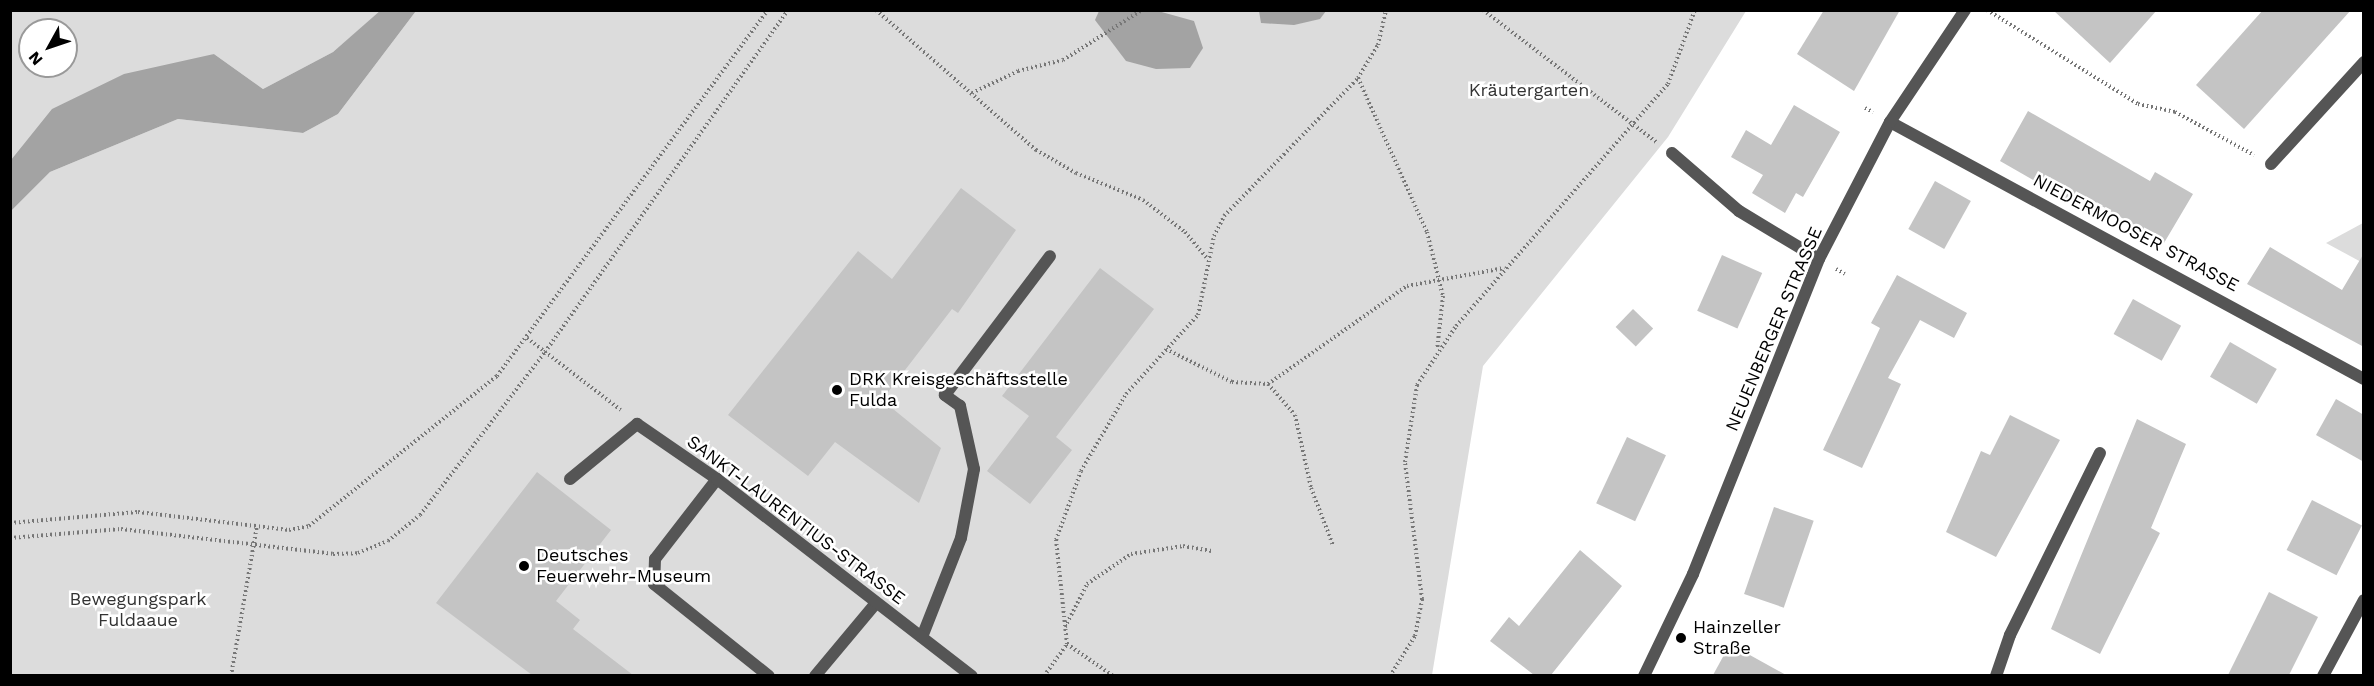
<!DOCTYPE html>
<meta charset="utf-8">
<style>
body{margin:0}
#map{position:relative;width:2374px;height:686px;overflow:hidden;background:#fff;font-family:"Work Sans",sans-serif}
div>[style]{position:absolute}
.green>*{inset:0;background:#dcdcdc}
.water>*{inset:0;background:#a3a3a3}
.building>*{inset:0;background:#c4c4c4;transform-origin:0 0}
.path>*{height:4px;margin-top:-2px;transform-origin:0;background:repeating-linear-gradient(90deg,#777 0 1.5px,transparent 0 4.5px)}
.service>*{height:12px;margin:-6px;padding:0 6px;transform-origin:6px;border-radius:6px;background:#555}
.minor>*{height:12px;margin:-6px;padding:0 6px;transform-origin:6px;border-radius:6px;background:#555}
.dots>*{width:16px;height:16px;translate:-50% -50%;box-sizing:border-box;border:3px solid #fff;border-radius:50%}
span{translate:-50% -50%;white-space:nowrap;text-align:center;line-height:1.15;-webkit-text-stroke:5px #fff;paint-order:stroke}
.park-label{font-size:18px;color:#333}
.street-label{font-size:18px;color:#000}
.poi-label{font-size:18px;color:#000}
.left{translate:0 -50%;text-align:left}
.frame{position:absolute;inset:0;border:12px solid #000;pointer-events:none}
.north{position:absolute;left:18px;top:18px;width:60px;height:60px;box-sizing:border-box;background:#fff;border:2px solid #999;border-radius:50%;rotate:230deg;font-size:16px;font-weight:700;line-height:24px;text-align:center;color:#000}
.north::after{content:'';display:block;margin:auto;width:21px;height:27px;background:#000;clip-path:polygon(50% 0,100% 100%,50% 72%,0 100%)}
</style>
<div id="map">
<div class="green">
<i style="clip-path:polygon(evenodd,11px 11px,381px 11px,333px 52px,263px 89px,214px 54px,11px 160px,11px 11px,30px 30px,66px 30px,66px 66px,30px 66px,30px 30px)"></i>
<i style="clip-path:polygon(416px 11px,1746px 11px,1668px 137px,1483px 366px,1432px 675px,11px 676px,11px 211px,50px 172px,178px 119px,303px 133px,338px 114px)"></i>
<i style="clip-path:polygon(2363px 223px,2363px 263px,2326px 243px)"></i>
</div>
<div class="water">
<i style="clip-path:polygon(381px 10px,416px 11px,338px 114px,303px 133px,178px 119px,50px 172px,11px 211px,11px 160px,52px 109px,124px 74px,214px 54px,263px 89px,333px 52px)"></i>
<i style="clip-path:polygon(1099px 11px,1158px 11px,1194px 21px,1203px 48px,1190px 68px,1156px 69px,1126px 61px,1095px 20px)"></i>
<i style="clip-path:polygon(1259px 11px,1259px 10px,1326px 11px,1320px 19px,1294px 25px,1261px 23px)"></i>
</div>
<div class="building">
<i style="clip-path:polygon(1824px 10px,1900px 10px,1854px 91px,1797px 54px)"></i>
<i style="clip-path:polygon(2053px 10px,2157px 10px,2110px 63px)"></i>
<i style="clip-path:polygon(2263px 10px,2351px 10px,2244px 129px,2196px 85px)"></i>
<i style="clip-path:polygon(1794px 105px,1840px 132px,1803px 197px,1796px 193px,1785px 213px,1752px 193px,1763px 175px,1731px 157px,1746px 130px,1771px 145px)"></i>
<i style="clip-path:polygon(2028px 111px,2150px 181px,2155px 172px,2193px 194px,2164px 243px,2090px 199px,2084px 209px,2000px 161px)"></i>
<i style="left:1935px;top:181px;width:41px;height:55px;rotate:29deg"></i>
<i style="clip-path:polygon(961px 188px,1016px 230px,958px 313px,952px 309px,882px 400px,941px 448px,919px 503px,835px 442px,808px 476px,728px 415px,858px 251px,892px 279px)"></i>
<i style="clip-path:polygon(2270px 247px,2342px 290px,2364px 253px,2364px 347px,2247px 284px)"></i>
<i style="left:1722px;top:255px;width:44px;height:61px;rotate:24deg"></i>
<i style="clip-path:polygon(1100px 268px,1154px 309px,1056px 437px,1072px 450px,1030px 504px,987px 471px,1029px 416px,1002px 396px)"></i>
<i style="clip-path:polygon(1897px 275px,1967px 313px,1954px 338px,1920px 320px,1888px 378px,1901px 384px,1862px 468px,1823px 450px,1880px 328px,1871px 323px)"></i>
<i style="left:2133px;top:299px;width:55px;height:40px;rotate:29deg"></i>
<i style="left:1633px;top:309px;width:28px;height:25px;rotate:44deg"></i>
<i style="left:2230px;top:342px;width:54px;height:40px;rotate:30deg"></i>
<i style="clip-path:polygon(2336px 399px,2364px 415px,2364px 462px,2316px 435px)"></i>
<i style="clip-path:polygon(2010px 415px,2060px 440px,1996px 557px,1946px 532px,1981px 451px,1990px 455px)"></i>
<i style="clip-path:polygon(2137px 419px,2186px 444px,2151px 528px,2160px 533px,2100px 654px,2051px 629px)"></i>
<i style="left:1627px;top:437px;width:43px;height:73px;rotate:25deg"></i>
<i style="clip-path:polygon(537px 472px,611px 530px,556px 601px,580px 620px,573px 629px,633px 675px,532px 675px,436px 603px)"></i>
<i style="left:2312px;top:500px;width:56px;height:56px;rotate:27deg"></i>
<i style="left:1774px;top:507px;width:42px;height:92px;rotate:19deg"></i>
<i style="clip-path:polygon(1580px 550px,1622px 586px,1551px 675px,1534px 675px,1490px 641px,1509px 617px,1519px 626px)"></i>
<i style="clip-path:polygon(2269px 592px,2318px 617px,2289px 675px,2228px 675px)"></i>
<i style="clip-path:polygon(1730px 644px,1786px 675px,1713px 675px)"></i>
</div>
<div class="path">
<i style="left:876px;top:10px;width:213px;rotate:41.2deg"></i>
<i style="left:1036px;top:150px;width:46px;rotate:29.9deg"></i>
<i style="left:1076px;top:173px;width:72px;rotate:21.9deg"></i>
<i style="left:1143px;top:200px;width:53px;rotate:37.3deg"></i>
<i style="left:1185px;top:232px;width:35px;rotate:50deg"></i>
<i style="left:1483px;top:10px;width:218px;rotate:37.3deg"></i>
<i style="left:1987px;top:10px;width:178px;rotate:31.9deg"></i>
<i style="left:2138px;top:104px;width:38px;rotate:12deg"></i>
<i style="left:2175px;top:112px;width:90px;rotate:28.6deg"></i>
<i style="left:1358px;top:78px;width:169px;rotate:65.9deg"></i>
<i style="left:1427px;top:232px;width:66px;rotate:76deg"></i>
<i style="left:1443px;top:296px;width:54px;rotate:96.3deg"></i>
<i style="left:972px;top:93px;width:51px;rotate:-25.6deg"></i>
<i style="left:1018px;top:71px;width:46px;rotate:-13.7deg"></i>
<i style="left:1063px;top:60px;width:93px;rotate:-32.3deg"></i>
<i style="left:1865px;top:108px;width:9px;rotate:27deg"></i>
<i style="left:1836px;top:269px;width:10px;rotate:29deg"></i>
<i style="left:527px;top:338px;width:118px;rotate:37.5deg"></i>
<i style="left:1166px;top:349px;width:74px;rotate:26.6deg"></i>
<i style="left:1232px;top:382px;width:36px;rotate:3deg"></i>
<i style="left:1268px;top:384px;width:170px;rotate:-35.2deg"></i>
<i style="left:1407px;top:286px;width:99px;rotate:-10.5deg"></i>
<i style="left:1268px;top:384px;width:41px;rotate:48.9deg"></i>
<i style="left:1295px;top:415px;width:75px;rotate:77.6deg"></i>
<i style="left:1311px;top:488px;width:61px;rotate:68.9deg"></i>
<i style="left:10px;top:523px;width:128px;rotate:-4.9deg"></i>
<i style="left:138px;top:512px;width:152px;rotate:6.8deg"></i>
<i style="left:289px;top:530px;width:20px;rotate:-11deg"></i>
<i style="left:309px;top:526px;width:241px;rotate:-38.6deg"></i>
<i style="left:497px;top:376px;width:455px;rotate:-53.5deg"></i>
<i style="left:10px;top:538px;width:111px;rotate:-4.6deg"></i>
<i style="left:121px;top:529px;width:213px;rotate:6.7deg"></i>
<i style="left:333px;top:554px;width:25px;rotate:-2deg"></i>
<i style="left:358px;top:553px;width:32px;rotate:-22deg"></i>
<i style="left:388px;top:541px;width:41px;rotate:-39.1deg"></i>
<i style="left:420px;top:515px;width:205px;rotate:-52.5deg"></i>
<i style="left:545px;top:352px;width:420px;rotate:-54.6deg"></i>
<i style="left:1065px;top:627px;width:48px;rotate:-62.9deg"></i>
<i style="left:1087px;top:584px;width:53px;rotate:-34.3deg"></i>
<i style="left:1131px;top:554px;width:53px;rotate:-8.7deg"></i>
<i style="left:1183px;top:546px;width:29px;rotate:10deg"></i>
<i style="left:1067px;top:644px;width:56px;rotate:34.8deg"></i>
<i style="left:231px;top:676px;width:152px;rotate:-80.2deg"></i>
<i style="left:1044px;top:676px;width:39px;rotate:-54deg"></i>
<i style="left:1067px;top:644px;width:105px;rotate:-96deg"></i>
<i style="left:1056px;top:540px;width:73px;rotate:-70.1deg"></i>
<i style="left:1081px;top:471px;width:89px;rotate:-59.7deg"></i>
<i style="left:1126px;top:394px;width:107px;rotate:-47.7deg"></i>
<i style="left:1198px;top:315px;width:81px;rotate:-78.6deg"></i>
<i style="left:1214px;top:236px;width:22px;rotate:-63deg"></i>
<i style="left:1224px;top:216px;width:192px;rotate:-45.8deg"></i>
<i style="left:1358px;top:78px;width:39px;rotate:-59deg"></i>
<i style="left:1378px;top:45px;width:36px;rotate:-77deg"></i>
<i style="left:1390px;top:676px;width:47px;rotate:-58deg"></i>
<i style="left:1415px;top:636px;width:38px;rotate:-79deg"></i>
<i style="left:1422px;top:599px;width:138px;rotate:-97.1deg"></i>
<i style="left:1405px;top:462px;width:78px;rotate:-81.1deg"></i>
<i style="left:1417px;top:385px;width:71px;rotate:-56.5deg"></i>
<i style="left:1456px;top:326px;width:322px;rotate:-48.8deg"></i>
<i style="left:1668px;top:84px;width:79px;rotate:-70deg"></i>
</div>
<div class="service">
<i style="left:1672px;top:153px;width:89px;rotate:40.9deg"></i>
<i style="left:1739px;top:211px;width:93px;rotate:31deg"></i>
<i style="left:717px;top:479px;width:101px;rotate:127.8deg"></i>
<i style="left:655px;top:559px;width:25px;rotate:92deg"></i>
<i style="left:654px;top:584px;width:147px;rotate:38.7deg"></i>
<i style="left:922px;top:637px;width:106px;rotate:-68.5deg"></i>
<i style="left:961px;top:538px;width:70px;rotate:-79.3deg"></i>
<i style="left:974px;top:469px;width:65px;rotate:-102.5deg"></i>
<i style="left:960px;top:406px;width:19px;rotate:-144deg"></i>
<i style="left:945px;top:395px;width:174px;rotate:-52.9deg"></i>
<i style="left:815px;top:676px;width:95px;rotate:-50.1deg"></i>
</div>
<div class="minor">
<i style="left:1890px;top:122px;width:539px;rotate:28.47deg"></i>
<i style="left:2271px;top:164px;width:138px;rotate:-47.6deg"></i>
<i style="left:570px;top:479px;width:87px;rotate:-39.4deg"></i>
<i style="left:637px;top:424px;width:97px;rotate:34.5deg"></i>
<i style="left:717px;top:479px;width:322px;rotate:37.7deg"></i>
<i style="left:1644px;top:676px;width:113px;rotate:-64.3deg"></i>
<i style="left:1693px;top:574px;width:339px;rotate:-68.2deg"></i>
<i style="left:1819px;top:259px;width:154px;rotate:-62.6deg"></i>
<i style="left:1890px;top:122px;width:135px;rotate:-56.2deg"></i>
<i style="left:1996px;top:676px;width:43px;rotate:-71.1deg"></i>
<i style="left:2010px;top:635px;width:203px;rotate:-63.7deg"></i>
<i style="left:2323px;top:676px;width:86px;rotate:-61.7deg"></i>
</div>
<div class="dots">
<i style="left:837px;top:390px;background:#000"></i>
<i style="left:524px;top:566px;background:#000"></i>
<i style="left:1681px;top:638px;background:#000"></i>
</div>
<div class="park-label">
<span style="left:1529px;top:90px">Kräutergarten</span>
<span style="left:138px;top:610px">Bewegungspark<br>Fuldaaue</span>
</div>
<div class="street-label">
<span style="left:2136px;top:233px;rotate:28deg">NIEDERMOOSER STRASSE</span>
<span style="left:1774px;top:329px;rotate:-67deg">NEUENBERGER STRASSE</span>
<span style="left:796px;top:520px;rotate:37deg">SANKT-LAURENTIUS-STRASSE</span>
</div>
<div class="poi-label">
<span class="left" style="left:849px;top:390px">DRK Kreisgeschäftsstelle<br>Fulda</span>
<span class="left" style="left:536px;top:566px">Deutsches<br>Feuerwehr-Museum</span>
<span class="left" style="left:1693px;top:638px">Hainzeller<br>Straße</span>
</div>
<div class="frame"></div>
<div class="north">N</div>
</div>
